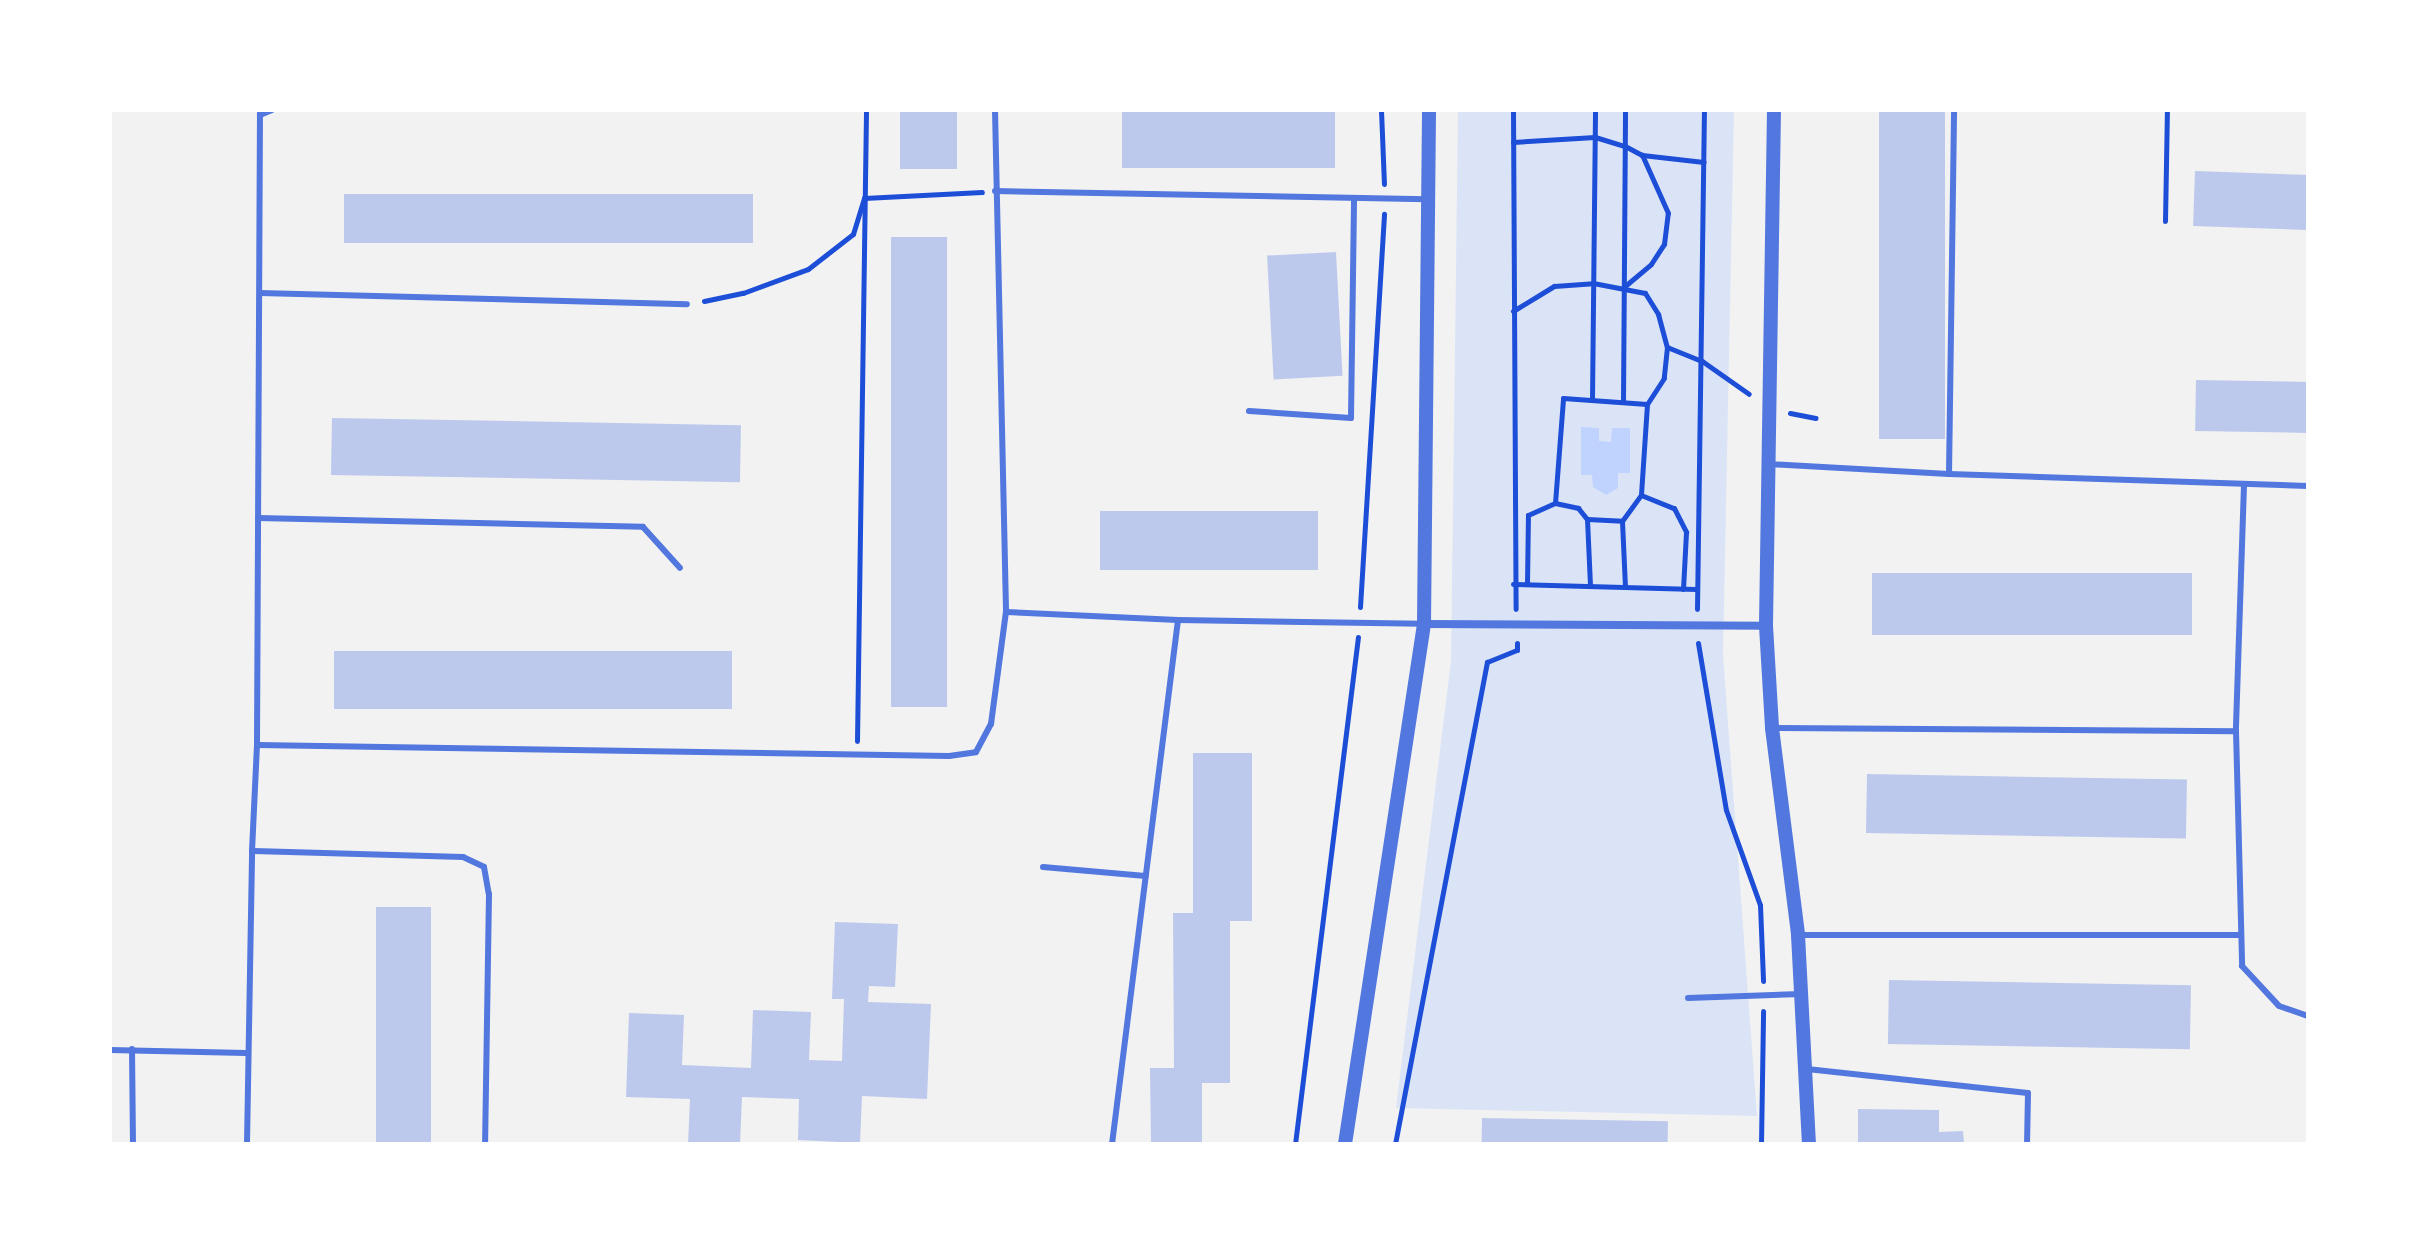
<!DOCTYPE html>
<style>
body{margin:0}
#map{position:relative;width:2418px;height:1254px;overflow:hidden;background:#f2f2f2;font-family:"Golos Text",sans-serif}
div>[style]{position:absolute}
.green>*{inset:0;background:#dbe4f7}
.water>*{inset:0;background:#bfd3fe}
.building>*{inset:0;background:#bdc9ec;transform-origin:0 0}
.path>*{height:5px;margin:-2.5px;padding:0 2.5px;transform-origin:2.5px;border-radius:2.5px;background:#1d4ed8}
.service>*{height:6px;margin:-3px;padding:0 3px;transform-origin:3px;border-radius:3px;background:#5277de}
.minor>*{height:8px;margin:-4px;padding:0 4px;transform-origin:4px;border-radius:4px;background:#5277de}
.tertiary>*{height:14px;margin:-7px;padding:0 7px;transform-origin:7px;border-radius:7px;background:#5277de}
span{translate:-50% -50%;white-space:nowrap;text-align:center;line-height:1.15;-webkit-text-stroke:7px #fff;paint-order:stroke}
.frame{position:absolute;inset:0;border:112px solid #fff;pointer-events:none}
</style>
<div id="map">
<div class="green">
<i style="clip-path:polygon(1458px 110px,1734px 110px,1723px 655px,1757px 1116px,1396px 1108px,1451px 661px)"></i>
</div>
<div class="water">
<i style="clip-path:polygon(1581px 427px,1599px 428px,1599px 441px,1611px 442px,1612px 428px,1630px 428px,1630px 473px,1618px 473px,1618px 488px,1606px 495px,1593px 487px,1592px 475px,1581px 475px)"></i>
</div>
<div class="building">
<i style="left:900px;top:110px;width:57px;height:59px"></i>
<i style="left:1122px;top:110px;width:213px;height:58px"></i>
<i style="left:1879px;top:110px;width:66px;height:329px"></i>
<i style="left:2195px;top:171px;width:113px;height:55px;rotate:2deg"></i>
<i style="left:753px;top:194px;width:49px;height:409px;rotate:90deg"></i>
<i style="left:891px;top:237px;width:56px;height:470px"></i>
<i style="left:1336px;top:252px;width:124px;height:69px;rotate:87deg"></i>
<i style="left:2196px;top:380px;width:112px;height:51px;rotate:1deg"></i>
<i style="left:332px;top:418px;width:409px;height:57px;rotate:1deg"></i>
<i style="left:1318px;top:511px;width:59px;height:218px;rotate:90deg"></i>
<i style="left:1872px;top:573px;width:320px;height:62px"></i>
<i style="left:334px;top:651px;width:398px;height:58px"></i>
<i style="clip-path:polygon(1193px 753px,1252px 753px,1252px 921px,1230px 921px,1230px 1083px,1202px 1083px,1202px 1144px,1151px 1144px,1150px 1068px,1174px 1068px,1173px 913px,1193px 913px)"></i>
<i style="left:1867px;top:774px;width:320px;height:59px;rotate:1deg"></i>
<i style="left:376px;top:907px;width:55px;height:237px"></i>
<i style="clip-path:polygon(835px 922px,898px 924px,895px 987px,869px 986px,868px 1002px,931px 1004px,927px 1099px,862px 1096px,860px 1143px,798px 1140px,799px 1099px,742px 1097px,740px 1144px,688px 1144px,690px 1099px,626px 1097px,629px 1013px,684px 1015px,682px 1065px,751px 1068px,753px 1010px,811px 1012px,809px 1060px,842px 1061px,844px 999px,832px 999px)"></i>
<i style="left:1889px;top:980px;width:302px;height:64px;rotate:1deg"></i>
<i style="clip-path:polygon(1858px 1109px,1939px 1110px,1939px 1132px,1963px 1131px,1964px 1144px,1858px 1144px)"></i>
<i style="left:1482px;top:1118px;width:186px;height:26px;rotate:1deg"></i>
</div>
<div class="path">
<i style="left:1381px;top:110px;width:74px;rotate:87.7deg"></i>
<i style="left:1513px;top:110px;width:499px;rotate:89.7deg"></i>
<i style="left:1513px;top:142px;width:82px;rotate:-3.5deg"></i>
<i style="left:1595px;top:137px;width:31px;rotate:17deg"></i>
<i style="left:1625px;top:146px;width:19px;rotate:28deg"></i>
<i style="left:1642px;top:155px;width:62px;rotate:6.4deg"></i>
<i style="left:2165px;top:221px;width:111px;rotate:-89deg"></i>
<i style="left:1625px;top:286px;width:34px;rotate:-40deg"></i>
<i style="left:1651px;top:264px;width:24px;rotate:-57deg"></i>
<i style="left:1664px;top:244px;width:31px;rotate:-83deg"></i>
<i style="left:1668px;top:213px;width:64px;rotate:-114.1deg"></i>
<i style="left:704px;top:301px;width:40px;rotate:-12deg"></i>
<i style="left:743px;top:293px;width:69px;rotate:-20.3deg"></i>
<i style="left:808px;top:269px;width:57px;rotate:-37.9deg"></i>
<i style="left:853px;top:234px;width:38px;rotate:-73deg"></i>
<i style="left:864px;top:198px;width:118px;rotate:-2.9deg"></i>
<i style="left:1513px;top:311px;width:48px;rotate:-31.4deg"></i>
<i style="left:1554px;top:286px;width:39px;rotate:-4deg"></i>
<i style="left:1593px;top:283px;width:53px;rotate:10.9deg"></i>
<i style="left:1645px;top:293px;width:25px;rotate:58deg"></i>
<i style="left:1658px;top:314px;width:34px;rotate:75deg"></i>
<i style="left:1667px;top:347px;width:31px;rotate:96deg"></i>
<i style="left:1664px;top:378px;width:31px;rotate:123deg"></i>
<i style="left:1667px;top:347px;width:38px;rotate:22deg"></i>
<i style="left:1702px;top:361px;width:57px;rotate:35.1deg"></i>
<i style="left:1592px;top:400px;width:290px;rotate:-89.4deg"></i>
<i style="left:1623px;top:402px;width:292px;rotate:-89.6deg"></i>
<i style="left:1790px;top:413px;width:26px;rotate:11deg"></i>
<i style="left:1555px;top:503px;width:105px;rotate:-85.6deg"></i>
<i style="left:1563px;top:398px;width:84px;rotate:4.1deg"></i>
<i style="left:1647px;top:404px;width:91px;rotate:93.8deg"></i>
<i style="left:1587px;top:519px;width:35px;rotate:3deg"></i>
<i style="left:1513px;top:584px;width:183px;rotate:1.6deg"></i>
<i style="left:1527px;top:584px;width:69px;rotate:-89.2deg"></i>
<i style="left:1528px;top:515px;width:30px;rotate:-24deg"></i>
<i style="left:1555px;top:503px;width:24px;rotate:12deg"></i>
<i style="left:1578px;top:508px;width:14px;rotate:51deg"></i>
<i style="left:1587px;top:519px;width:67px;rotate:87.4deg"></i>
<i style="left:1625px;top:587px;width:66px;rotate:-92.6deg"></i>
<i style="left:1622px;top:521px;width:32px;rotate:-54deg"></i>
<i style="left:1641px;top:495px;width:35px;rotate:22deg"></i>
<i style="left:1674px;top:508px;width:27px;rotate:63deg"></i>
<i style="left:1686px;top:532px;width:57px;rotate:93deg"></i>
<i style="left:1360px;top:607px;width:394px;rotate:-86.5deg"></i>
<i style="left:1697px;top:609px;width:499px;rotate:-89.2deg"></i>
<i style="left:1698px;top:643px;width:169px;rotate:80.5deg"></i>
<i style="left:1726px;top:810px;width:101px;rotate:70.3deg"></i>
<i style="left:1760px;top:905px;width:76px;rotate:87.7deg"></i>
<i style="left:857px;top:741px;width:631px;rotate:-89.18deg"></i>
<i style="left:1295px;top:1144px;width:511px;rotate:-82.92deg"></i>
<i style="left:1395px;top:1144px;width:491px;rotate:-79.2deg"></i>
<i style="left:1487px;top:662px;width:32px;rotate:-22deg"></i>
<i style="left:1517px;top:650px;width:7px;rotate:-90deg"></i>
<i style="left:1761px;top:1144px;width:133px;rotate:-89.1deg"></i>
</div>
<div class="service">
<i style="left:995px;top:110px;width:502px;rotate:88.74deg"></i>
<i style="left:260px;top:115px;width:13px;rotate:-23deg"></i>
<i style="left:995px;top:191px;width:432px;rotate:1.1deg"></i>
<i style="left:260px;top:293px;width:427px;rotate:1.5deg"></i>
<i style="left:1249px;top:411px;width:102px;rotate:3.9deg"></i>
<i style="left:1351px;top:418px;width:220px;rotate:-89.2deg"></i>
<i style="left:1768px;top:464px;width:181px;rotate:3.2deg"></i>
<i style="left:1949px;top:474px;width:359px;rotate:1.9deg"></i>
<i style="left:1949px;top:474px;width:364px;rotate:-89.2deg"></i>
<i style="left:2244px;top:485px;width:246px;rotate:91.9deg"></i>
<i style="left:2236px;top:731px;width:235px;rotate:88.5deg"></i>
<i style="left:2242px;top:966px;width:54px;rotate:47.2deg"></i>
<i style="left:2279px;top:1006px;width:31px;rotate:19deg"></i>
<i style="left:258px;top:518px;width:385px;rotate:1.3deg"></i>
<i style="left:643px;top:527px;width:55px;rotate:47.9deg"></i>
<i style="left:1772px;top:728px;width:464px;rotate:0.4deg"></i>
<i style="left:257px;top:745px;width:635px;rotate:-89.73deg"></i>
<i style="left:252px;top:851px;width:106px;rotate:-87.3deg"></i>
<i style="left:257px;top:745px;width:692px;rotate:0.91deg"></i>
<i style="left:949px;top:756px;width:27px;rotate:-8deg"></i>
<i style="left:976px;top:752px;width:32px;rotate:-62deg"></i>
<i style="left:991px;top:724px;width:113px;rotate:-82.4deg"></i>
<i style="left:1006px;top:612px;width:172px;rotate:2.7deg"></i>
<i style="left:1043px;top:867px;width:103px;rotate:5deg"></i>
<i style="left:1798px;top:935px;width:442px"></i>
<i style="left:1688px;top:998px;width:113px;rotate:-2deg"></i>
<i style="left:132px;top:1049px;width:95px;rotate:89.4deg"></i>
<i style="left:110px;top:1050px;width:136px;rotate:1.3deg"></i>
<i style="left:1807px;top:1069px;width:222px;rotate:6.2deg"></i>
<i style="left:2028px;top:1093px;width:51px;rotate:91.1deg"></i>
<i style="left:247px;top:1144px;width:293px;rotate:-89deg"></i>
<i style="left:252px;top:851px;width:211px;rotate:1.6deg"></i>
<i style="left:463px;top:857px;width:23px;rotate:25deg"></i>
<i style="left:484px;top:867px;width:27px;rotate:80deg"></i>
<i style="left:489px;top:894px;width:250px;rotate:90.9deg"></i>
<i style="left:1112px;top:1144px;width:528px;rotate:-82.82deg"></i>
<i style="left:1178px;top:620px;width:244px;rotate:0.9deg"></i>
</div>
<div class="minor">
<i style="left:1424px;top:624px;width:342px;rotate:0.3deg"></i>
</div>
<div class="tertiary">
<i style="left:1774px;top:110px;width:516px;rotate:90.89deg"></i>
<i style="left:1766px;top:626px;width:102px;rotate:86.6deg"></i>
<i style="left:1772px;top:728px;width:209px;rotate:82.8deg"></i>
<i style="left:1798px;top:935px;width:209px;rotate:87deg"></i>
<i style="left:1345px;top:1144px;width:526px;rotate:-81.36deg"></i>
<i style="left:1424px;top:624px;width:514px;rotate:-89.44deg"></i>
</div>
<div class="frame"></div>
</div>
